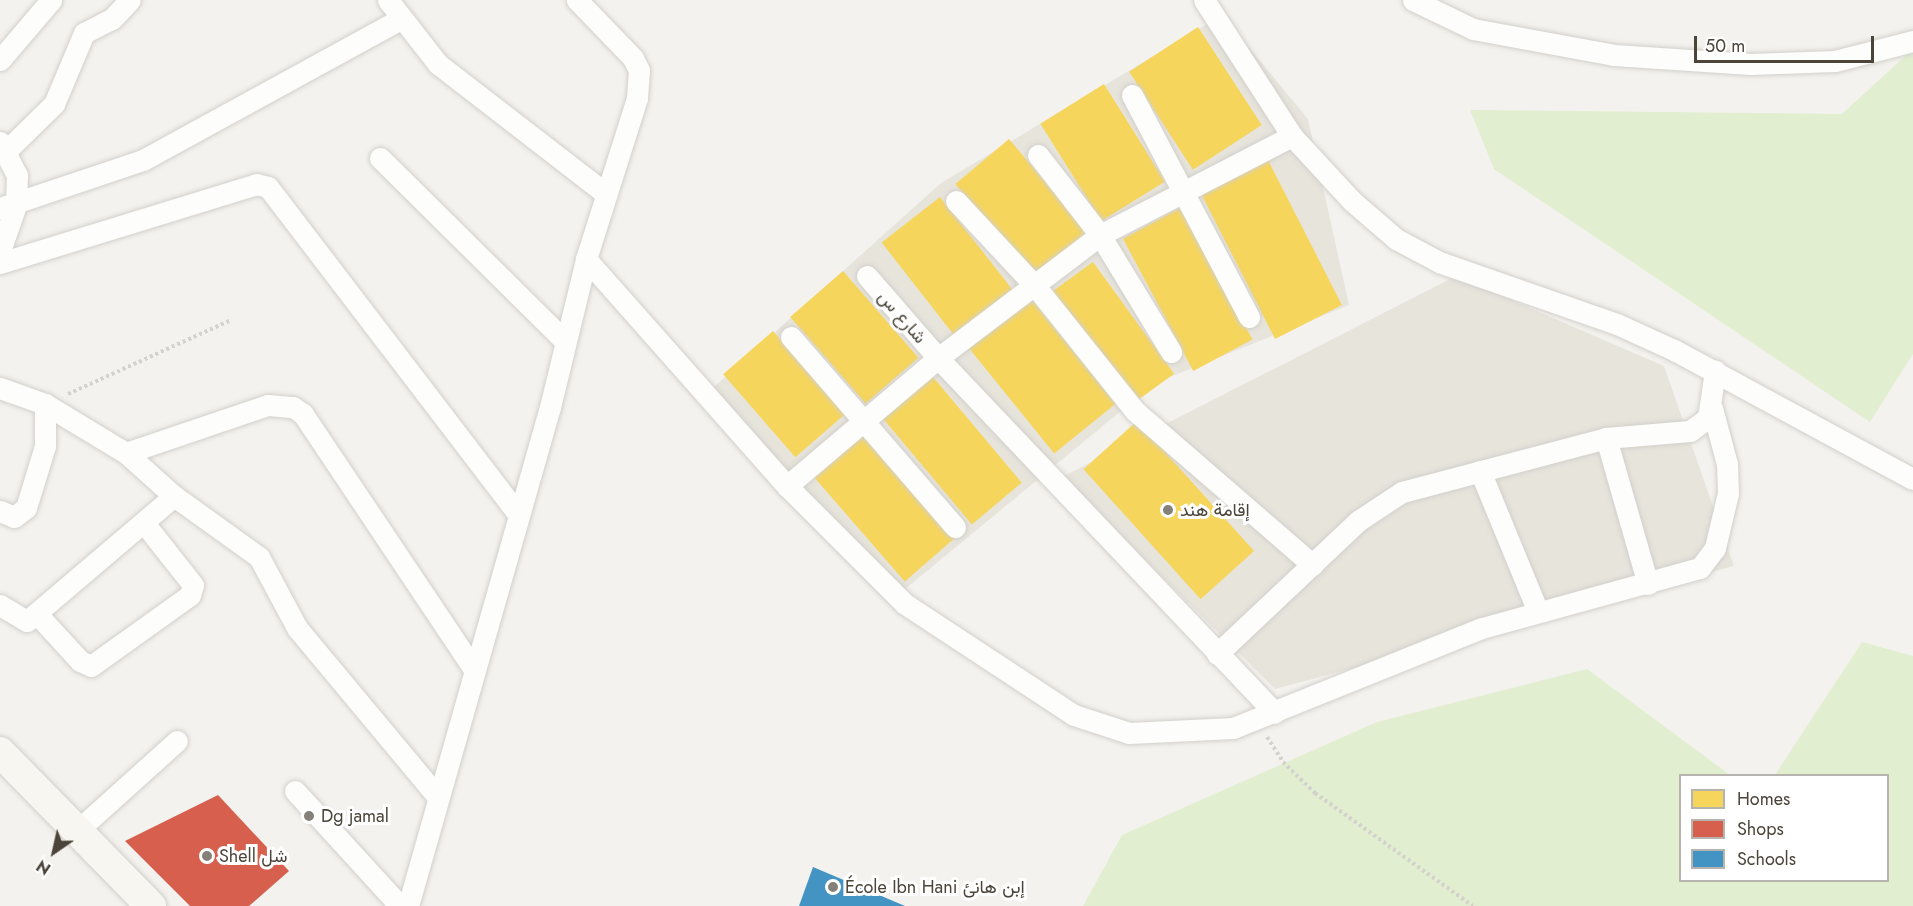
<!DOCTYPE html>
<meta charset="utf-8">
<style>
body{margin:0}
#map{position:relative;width:1913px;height:906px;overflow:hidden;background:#f4f2ee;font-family:Jost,Vazirmatn,sans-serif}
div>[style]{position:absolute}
.residential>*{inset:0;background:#e7e4dc}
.green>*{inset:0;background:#e1eecf}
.homes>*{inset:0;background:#f6d55c;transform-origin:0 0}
.shops>*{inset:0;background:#d6604d}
.schools>*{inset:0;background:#4393c3}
.path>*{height:4px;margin-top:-2px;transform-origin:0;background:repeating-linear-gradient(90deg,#d3d2cc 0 3px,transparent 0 6px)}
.roads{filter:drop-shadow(0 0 2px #d2d0cb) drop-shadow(0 0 2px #d2d0cb)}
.street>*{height:21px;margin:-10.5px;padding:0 10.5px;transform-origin:10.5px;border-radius:10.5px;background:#fdfdfc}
.secondary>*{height:30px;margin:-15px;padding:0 15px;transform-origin:15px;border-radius:15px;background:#f7f6f1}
.dots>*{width:16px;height:16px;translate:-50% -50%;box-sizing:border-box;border:3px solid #fff;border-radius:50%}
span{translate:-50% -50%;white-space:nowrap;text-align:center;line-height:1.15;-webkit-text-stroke:6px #fff;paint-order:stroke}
.street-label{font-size:18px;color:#4b4439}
.poi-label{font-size:18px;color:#4b4439}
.left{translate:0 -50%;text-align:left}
.legend{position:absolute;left:1679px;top:774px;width:210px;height:108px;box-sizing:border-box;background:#fff;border:2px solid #b7b4b0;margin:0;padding:8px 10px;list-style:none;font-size:18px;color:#4b4439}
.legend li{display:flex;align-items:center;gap:12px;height:30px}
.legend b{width:30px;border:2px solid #b7b4b0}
.north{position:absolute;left:24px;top:822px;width:60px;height:60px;-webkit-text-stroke:4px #fff;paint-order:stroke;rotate:214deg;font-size:16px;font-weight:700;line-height:24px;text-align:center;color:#4b4439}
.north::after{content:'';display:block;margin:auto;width:21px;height:27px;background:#4b4439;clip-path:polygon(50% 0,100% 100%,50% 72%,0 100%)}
.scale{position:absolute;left:1694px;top:36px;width:180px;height:27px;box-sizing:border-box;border:3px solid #4b4439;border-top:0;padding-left:8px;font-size:18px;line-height:21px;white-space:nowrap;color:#4b4439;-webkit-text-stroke:4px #fff;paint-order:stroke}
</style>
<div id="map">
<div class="residential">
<i style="clip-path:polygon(1222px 15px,1308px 119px,1349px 305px,1155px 383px,899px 594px,704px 396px,941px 183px)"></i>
<i style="clip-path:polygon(1456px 276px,1664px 366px,1734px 566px,1275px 689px,1062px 477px)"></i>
</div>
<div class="green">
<i style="clip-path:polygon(1913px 49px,1913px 354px,1870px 422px,1494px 169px,1470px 110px,1842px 114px)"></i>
<i style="clip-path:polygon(1862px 642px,1913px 656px,1913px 906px,1083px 906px,1122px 835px,1377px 722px,1587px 669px,1730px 775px,1680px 776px,1680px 880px,1888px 880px,1888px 776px,1775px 775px)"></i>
</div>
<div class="homes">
<i style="left:1198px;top:27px;width:117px;height:82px;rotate:57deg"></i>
<i style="left:1104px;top:84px;width:115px;height:75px;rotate:58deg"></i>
<i style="left:1009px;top:139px;width:121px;height:70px;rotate:50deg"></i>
<i style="left:1267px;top:158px;width:165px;height:75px;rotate:63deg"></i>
<i style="left:940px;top:197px;width:117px;height:74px;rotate:52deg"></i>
<i style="left:1182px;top:207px;width:150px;height:67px;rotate:62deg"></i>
<i style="left:1093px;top:262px;width:138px;height:52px;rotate:54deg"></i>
<i style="left:843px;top:271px;width:115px;height:70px;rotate:49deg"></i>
<i style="left:1030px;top:298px;width:136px;height:79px;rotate:51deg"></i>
<i style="left:773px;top:331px;width:110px;height:66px;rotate:49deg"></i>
<i style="left:933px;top:377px;width:138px;height:65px;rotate:50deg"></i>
<i style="left:1137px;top:421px;width:175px;height:72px;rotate:48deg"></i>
<i style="left:864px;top:434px;width:138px;height:66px;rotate:49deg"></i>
</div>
<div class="shops">
<i style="clip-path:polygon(218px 795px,289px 871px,249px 906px,190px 906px,125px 841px)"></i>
</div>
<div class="schools">
<i style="clip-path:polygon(813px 867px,905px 906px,799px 906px)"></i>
</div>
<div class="path">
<i style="left:68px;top:394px;width:177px;rotate:-24.4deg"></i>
<i style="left:1267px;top:737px;width:30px;rotate:57deg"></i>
<i style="left:1283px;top:762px;width:45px;rotate:44.1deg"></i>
<i style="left:1315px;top:793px;width:194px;rotate:35.6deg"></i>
</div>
<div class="roads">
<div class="street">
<i style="left:388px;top:0;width:81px;rotate:52deg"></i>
<i style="left:438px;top:64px;width:212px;rotate:37.7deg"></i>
<i style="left:1204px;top:0;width:162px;rotate:57.1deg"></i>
<i style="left:1292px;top:136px;width:88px;rotate:47.3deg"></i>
<i style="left:1352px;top:201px;width:58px;rotate:40.8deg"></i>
<i style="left:1396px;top:239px;width:49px;rotate:28.1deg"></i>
<i style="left:1439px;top:262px;width:188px;rotate:19.2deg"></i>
<i style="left:1617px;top:324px;width:65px;rotate:24.6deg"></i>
<i style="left:1676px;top:351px;width:269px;rotate:28.4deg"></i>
<i style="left:1413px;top:0;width:67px;rotate:25.8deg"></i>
<i style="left:1473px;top:29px;width:143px;rotate:10.4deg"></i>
<i style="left:1614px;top:55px;width:137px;rotate:3.8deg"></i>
<i style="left:1751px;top:64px;width:84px;rotate:-2deg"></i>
<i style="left:1835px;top:61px;width:81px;rotate:-14.4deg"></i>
<i style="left:0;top:60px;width:79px;rotate:-49.6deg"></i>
<i style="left:1132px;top:95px;width:251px;rotate:62.2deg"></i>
<i style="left:0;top:142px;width:37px;rotate:63deg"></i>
<i style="left:17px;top:175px;width:30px;rotate:92deg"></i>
<i style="left:16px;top:205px;width:49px;rotate:109.2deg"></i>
<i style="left:7px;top:150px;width:66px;rotate:-44.4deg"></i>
<i style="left:54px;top:104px;width:77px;rotate:-67.1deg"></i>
<i style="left:84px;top:33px;width:31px;rotate:-27deg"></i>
<i style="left:112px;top:19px;width:26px;rotate:-47deg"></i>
<i style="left:1038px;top:155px;width:101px;rotate:52.2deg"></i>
<i style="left:1100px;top:235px;width:137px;rotate:58.7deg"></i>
<i style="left:380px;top:158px;width:259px;rotate:44.7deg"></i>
<i style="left:956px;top:201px;width:117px;rotate:47.1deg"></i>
<i style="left:1036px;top:287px;width:159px;rotate:51.4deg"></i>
<i style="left:1135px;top:411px;width:235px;rotate:40.9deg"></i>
<i style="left:0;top:208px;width:151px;rotate:-18.6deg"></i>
<i style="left:143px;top:160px;width:294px;rotate:-28.7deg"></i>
<i style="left:586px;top:259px;width:303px;rotate:48.5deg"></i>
<i style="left:787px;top:486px;width:198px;rotate:-40.3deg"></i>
<i style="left:938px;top:358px;width:489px;rotate:46.5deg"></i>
<i style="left:0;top:263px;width:268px;rotate:-17.1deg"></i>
<i style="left:256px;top:184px;width:12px;rotate:14deg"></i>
<i style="left:268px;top:187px;width:412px;rotate:52.6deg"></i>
<i style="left:867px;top:276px;width:108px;rotate:49.1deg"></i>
<i style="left:938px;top:358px;width:203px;rotate:-37.2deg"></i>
<i style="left:1100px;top:235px;width:216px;rotate:-27.3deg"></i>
<i style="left:791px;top:337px;width:251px;rotate:49.2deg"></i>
<i style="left:0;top:388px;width:48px;rotate:19.6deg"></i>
<i style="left:45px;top:404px;width:95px;rotate:31.2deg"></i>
<i style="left:126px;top:453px;width:150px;rotate:-18.7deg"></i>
<i style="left:268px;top:405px;width:25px;rotate:5deg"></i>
<i style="left:293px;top:407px;width:12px;rotate:35deg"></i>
<i style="left:303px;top:414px;width:307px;rotate:56.2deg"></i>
<i style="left:1606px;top:438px;width:152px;rotate:74deg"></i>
<i style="left:126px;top:453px;width:64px;rotate:41.9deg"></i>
<i style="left:174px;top:496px;width:105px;rotate:35.7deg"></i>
<i style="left:259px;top:557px;width:81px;rotate:61.8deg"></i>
<i style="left:297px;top:628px;width:220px;rotate:50.2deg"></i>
<i style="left:1480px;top:471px;width:152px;rotate:67.6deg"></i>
<i style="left:787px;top:486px;width:167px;rotate:45deg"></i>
<i style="left:905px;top:604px;width:202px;rotate:33.3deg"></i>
<i style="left:1074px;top:715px;width:58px;rotate:18.1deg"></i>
<i style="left:1129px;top:733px;width:104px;rotate:-2.8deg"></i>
<i style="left:1233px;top:728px;width:268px;rotate:-21.9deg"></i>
<i style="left:1482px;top:628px;width:226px;rotate:-15.4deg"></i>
<i style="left:1700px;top:568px;width:25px;rotate:-53deg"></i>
<i style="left:1715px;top:548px;width:57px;rotate:-76.7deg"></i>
<i style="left:1728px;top:493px;width:29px;rotate:-92deg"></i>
<i style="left:1727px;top:464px;width:58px;rotate:-105deg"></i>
<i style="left:0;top:511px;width:15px;rotate:23deg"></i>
<i style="left:14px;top:517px;width:15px;rotate:-37deg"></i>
<i style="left:26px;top:508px;width:65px;rotate:-73deg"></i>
<i style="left:45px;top:446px;width:42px;rotate:-90deg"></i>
<i style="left:0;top:605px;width:31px;rotate:31deg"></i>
<i style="left:27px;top:621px;width:193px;rotate:-40.4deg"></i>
<i style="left:37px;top:614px;width:64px;rotate:47.5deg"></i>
<i style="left:80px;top:661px;width:12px;rotate:24deg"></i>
<i style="left:91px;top:666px;width:122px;rotate:-35.6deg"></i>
<i style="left:190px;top:595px;width:10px;rotate:-73deg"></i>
<i style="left:193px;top:585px;width:79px;rotate:-128.3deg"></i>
<i style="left:1217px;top:654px;width:194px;rotate:-43.3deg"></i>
<i style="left:1358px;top:521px;width:53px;rotate:-33.4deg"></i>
<i style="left:1402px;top:492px;width:211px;rotate:-14.8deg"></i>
<i style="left:1606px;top:438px;width:84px;rotate:-4.8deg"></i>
<i style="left:1690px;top:431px;width:22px;rotate:-36deg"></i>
<i style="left:1708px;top:418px;width:48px;rotate:-81.5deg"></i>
<i style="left:295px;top:791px;width:156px;rotate:47.6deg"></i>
<i style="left:78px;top:830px;width:133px;rotate:-42deg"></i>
<i style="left:408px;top:906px;width:519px;rotate:-74.12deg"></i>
<i style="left:550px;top:407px;width:152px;rotate:-76.3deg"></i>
<i style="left:586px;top:259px;width:169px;rotate:-72.4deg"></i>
<i style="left:637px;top:98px;width:28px;rotate:-86deg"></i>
<i style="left:639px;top:70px;width:13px;rotate:-117deg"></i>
<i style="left:633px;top:58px;width:81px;rotate:-134deg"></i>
</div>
<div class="secondary">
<i style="left:0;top:752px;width:216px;rotate:45.6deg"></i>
</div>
</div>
<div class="dots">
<i style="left:1168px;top:510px;background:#868178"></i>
<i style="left:309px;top:816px;background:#868178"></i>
<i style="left:207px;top:856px;background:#868178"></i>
<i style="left:833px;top:887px;background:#868178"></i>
</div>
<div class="street-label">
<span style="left:902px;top:317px;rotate:49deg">شارع س</span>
</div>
<div class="poi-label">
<span class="left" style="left:1180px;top:510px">إقامة هند</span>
<span class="left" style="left:321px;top:816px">Dg jamal</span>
<span class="left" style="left:219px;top:856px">Shell شل</span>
<span class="left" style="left:845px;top:887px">École Ibn Hani إبن هانئ</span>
</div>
<ul class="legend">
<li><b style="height:16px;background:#f6d55c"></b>Homes</li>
<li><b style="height:16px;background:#d6604d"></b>Shops</li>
<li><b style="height:16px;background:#4393c3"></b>Schools</li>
</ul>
<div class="north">N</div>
<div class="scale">50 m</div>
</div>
